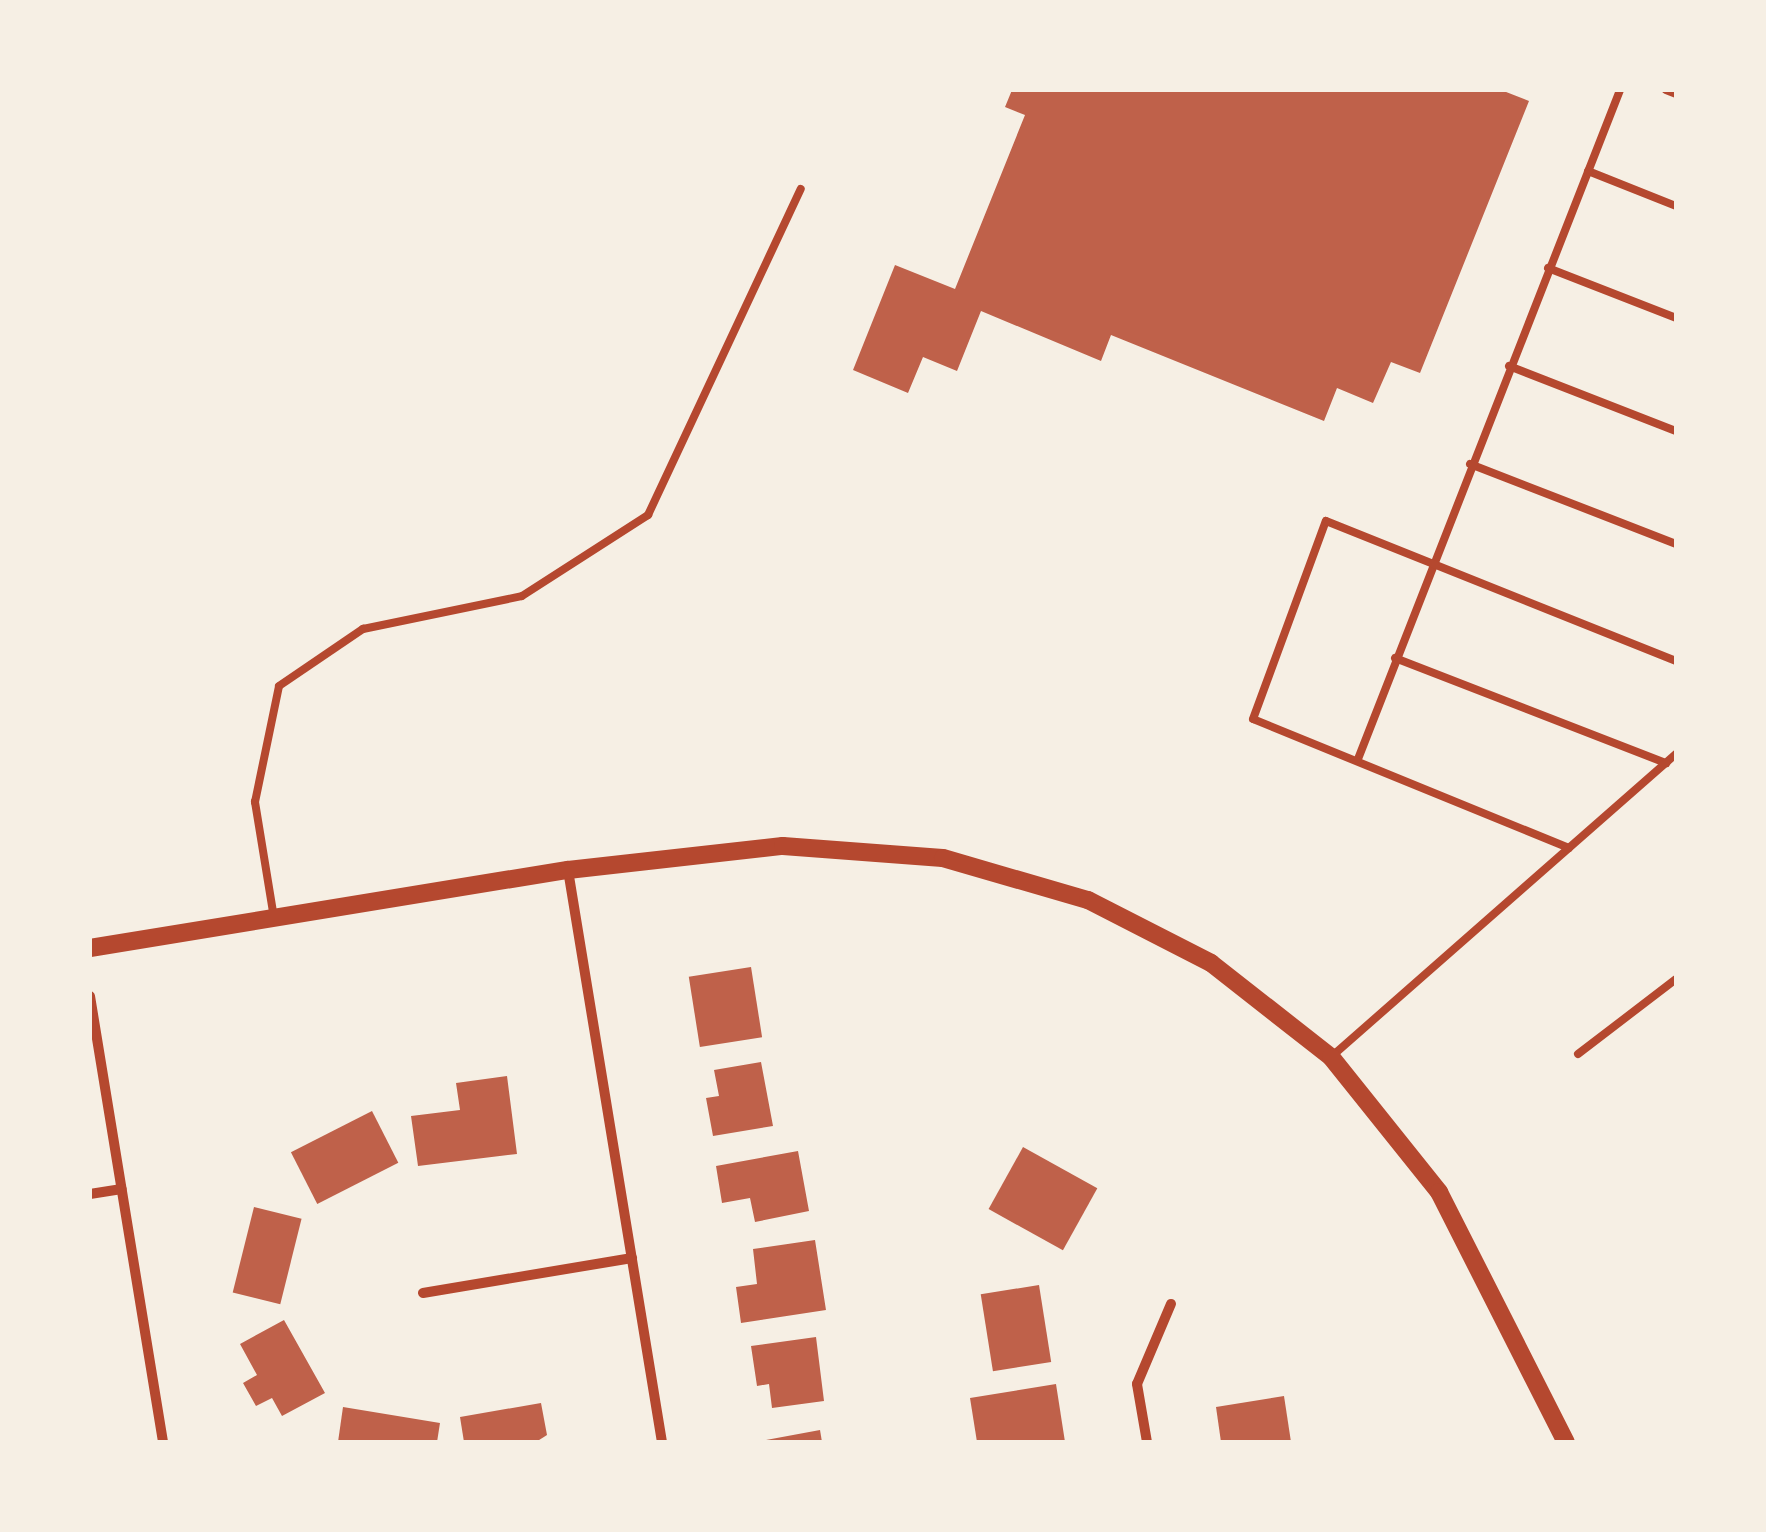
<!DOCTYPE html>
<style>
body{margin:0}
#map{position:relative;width:1766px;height:1532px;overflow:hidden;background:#f6efe4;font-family:Manrope,sans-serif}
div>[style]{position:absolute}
.building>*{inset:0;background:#bf614a;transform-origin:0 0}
.service>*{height:8px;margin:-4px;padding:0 4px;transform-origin:4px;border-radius:4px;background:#b5482f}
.minor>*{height:10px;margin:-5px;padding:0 5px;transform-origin:5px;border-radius:5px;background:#b5482f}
.tertiary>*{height:18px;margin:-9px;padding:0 9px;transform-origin:9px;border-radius:9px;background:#b5482f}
span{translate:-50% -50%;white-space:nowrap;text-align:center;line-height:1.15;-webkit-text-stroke:8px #f6efe4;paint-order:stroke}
.frame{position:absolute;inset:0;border:92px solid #f6efe4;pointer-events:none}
</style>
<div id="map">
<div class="building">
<i style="clip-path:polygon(1012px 90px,1501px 90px,1529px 101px,1420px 373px,1391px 362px,1373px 403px,1337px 388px,1324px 421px,1111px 335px,1101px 361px,981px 311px,957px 371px,923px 357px,908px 393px,853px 370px,895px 265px,955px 289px,1025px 115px,1005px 107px)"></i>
<i style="left:751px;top:967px;width:71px;height:63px;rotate:81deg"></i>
<i style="clip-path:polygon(761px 1062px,773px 1126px,713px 1136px,706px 1098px,719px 1096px,714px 1070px)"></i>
<i style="clip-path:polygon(507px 1076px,517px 1154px,418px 1166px,411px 1116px,460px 1110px,456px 1083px)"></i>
<i style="left:372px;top:1111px;width:58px;height:91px;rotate:63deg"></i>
<i style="left:1023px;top:1147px;width:85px;height:71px;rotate:29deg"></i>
<i style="clip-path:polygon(798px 1151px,809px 1211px,755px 1222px,750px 1198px,722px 1203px,716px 1166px)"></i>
<i style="left:254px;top:1207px;width:49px;height:88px;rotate:14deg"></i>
<i style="clip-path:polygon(815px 1240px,826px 1310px,741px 1323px,736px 1287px,757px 1284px,753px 1249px)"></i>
<i style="left:1039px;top:1285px;width:78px;height:59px;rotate:81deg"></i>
<i style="clip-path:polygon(284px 1320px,325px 1393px,282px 1416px,272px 1398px,256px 1406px,243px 1383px,257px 1375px,240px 1344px)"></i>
<i style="clip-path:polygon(816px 1337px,824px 1401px,772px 1408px,769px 1384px,757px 1386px,751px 1346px)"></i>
<i style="clip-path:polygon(1056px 1384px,1065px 1442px,977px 1442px,970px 1398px)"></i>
<i style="clip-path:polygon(1284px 1396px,1291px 1442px,1221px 1442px,1216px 1407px)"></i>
<i style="clip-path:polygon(541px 1403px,547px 1435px,536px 1442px,464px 1442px,460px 1417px)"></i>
<i style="clip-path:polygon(343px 1407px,440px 1423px,437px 1442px,338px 1442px)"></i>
<i style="clip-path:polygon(820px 1430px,822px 1442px,766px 1442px,766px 1440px)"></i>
</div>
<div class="service">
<i style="left:1666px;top:90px;width:11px;rotate:22deg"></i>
<i style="left:1588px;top:171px;width:95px;rotate:21.7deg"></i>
<i style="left:1548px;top:268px;width:137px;rotate:21.3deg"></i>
<i style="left:1509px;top:366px;width:179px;rotate:21.3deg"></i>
<i style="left:1470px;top:464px;width:221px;rotate:21.2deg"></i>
<i style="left:1395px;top:658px;width:291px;rotate:21.2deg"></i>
<i style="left:1358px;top:759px;width:718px;rotate:-68.61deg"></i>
<i style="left:1569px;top:848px;width:341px;rotate:-157.8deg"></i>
<i style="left:1253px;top:719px;width:211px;rotate:-69.8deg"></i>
<i style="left:1326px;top:521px;width:377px;rotate:21.8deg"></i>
<i style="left:274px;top:918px;width:118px;rotate:-99.3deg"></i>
<i style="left:255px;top:802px;width:118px;rotate:-78.3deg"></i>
<i style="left:279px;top:686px;width:102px;rotate:-34.2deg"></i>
<i style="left:363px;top:629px;width:162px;rotate:-11.7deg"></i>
<i style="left:522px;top:596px;width:150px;rotate:-32.7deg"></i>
<i style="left:648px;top:515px;width:360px;rotate:-64.9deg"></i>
<i style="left:1578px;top:1054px;width:123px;rotate:-37.4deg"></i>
<i style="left:1331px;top:1057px;width:459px;rotate:-41.3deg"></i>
</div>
<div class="minor">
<i style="left:568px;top:870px;width:580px;rotate:80.67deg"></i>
<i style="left:90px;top:996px;width:452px;rotate:80.7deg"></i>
<i style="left:90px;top:1194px;width:32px;rotate:-9deg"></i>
<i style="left:423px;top:1293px;width:212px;rotate:-9.5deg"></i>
<i style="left:1147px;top:1442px;width:59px;rotate:-99.8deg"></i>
<i style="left:1137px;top:1384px;width:87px;rotate:-67deg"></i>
</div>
<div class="tertiary">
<i style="left:90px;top:948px;width:484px;rotate:-9.3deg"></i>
<i style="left:568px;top:870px;width:216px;rotate:-6.4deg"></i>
<i style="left:783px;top:846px;width:160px;rotate:4.3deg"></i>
<i style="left:943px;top:858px;width:151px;rotate:16.2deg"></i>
<i style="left:1088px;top:900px;width:138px;rotate:27.1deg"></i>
<i style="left:1211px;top:963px;width:152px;rotate:38.1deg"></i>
<i style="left:1331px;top:1057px;width:173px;rotate:51.3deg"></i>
<i style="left:1439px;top:1192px;width:280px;rotate:63.1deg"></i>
</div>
<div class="frame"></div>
</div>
